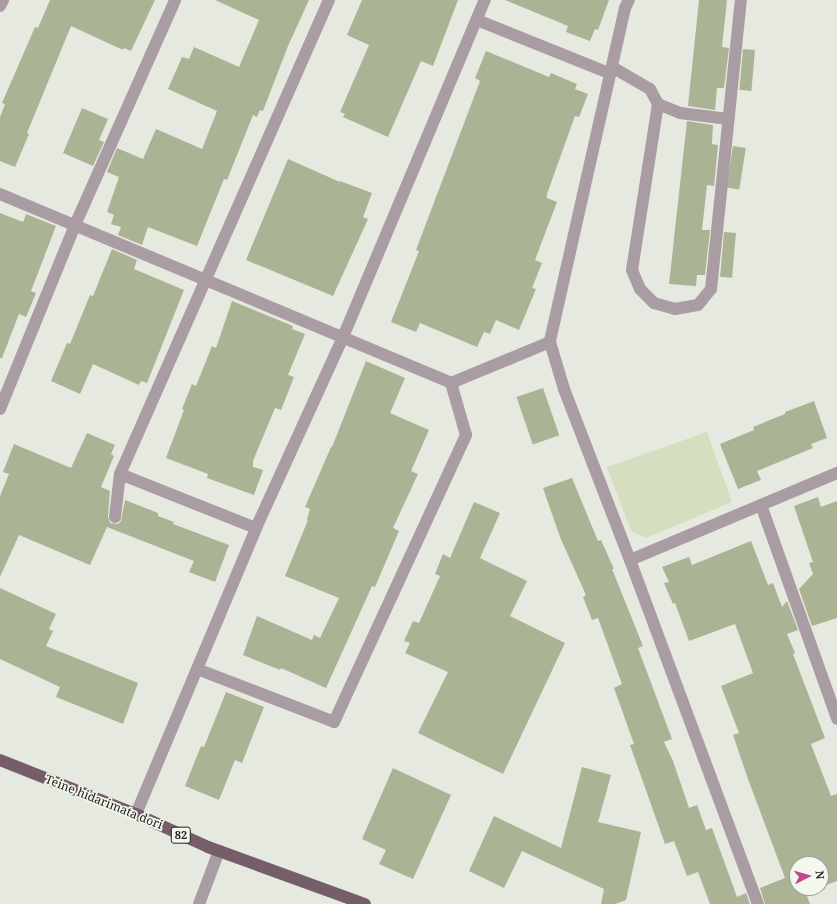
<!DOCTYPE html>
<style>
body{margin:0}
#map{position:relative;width:837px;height:904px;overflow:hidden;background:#e6e9df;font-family:"Noto Serif",serif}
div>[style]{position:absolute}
.green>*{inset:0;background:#d6dec0}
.building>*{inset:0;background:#abb395;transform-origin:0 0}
.lane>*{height:12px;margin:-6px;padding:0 6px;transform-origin:6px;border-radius:6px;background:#aa9ca3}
.street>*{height:12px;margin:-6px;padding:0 6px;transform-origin:6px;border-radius:6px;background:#aa9ca3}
.primary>*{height:12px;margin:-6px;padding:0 6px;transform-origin:6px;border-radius:6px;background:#755d6a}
span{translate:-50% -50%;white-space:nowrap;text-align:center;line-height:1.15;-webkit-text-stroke:3.5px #f4f7ed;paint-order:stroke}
.shield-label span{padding:1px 3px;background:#f4f7ed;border:1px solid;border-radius:3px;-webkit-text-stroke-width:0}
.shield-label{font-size:11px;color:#20211d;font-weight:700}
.street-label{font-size:12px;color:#20211d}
.north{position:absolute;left:789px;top:856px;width:40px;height:40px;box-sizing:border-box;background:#f4f7ed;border:1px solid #9fa19a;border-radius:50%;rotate:84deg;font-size:11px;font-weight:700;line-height:16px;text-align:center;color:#20211d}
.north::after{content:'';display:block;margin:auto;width:14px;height:18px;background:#c34594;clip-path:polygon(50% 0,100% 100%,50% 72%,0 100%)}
</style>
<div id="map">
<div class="green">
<i style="clip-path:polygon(707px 432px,732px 502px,646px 538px,631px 531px,607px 467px)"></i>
</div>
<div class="building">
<i style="clip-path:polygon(50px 0,155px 0,131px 51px,124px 48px,123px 50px,71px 26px,27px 133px,29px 134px,15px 167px,0 161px,0 117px,5px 104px,2px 103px,35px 27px,38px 28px)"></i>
<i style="clip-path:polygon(215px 0,309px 0,288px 46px,263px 111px,260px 110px,257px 117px,253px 115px,227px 180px,224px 179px,197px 246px,148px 227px,142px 245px,118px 235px,121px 227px,111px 224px,114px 215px,107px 212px,119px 177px,107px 172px,117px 148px,143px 159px,156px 129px,202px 149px,217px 111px,168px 89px,182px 57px,189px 59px,194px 47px,239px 67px,259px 20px)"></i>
<i style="clip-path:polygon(362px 0,458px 0,433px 66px,421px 61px,388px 137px,343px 117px,345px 114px,340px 112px,369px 45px,347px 35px)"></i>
<i style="clip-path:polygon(505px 0,609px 0,598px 30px,595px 29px,590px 41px,566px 32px,568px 26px)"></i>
<i style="clip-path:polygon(699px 0,727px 0,722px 47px,729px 48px,724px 88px,717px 88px,715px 110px,688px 106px)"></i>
<i style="left:743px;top:49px;width:12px;height:41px;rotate:5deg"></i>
<i style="clip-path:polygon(486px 51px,549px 77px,551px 73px,577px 84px,575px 89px,588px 94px,579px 117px,575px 116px,547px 194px,547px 198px,557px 202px,535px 260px,542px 263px,532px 288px,536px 289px,519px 330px,496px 320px,490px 334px,484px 332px,477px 347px,420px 323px,416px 332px,391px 322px,419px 251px,416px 250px,480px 81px,475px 78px)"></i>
<i style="clip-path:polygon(82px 108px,108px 119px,99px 140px,104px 142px,93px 166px,63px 153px)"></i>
<i style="clip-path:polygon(687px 121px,713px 125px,712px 144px,718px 145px,714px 186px,707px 185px,702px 230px,710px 230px,705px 275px,697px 275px,696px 286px,669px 284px)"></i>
<i style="left:733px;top:146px;width:13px;height:42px;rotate:9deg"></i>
<i style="clip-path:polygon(288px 159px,340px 182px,340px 181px,372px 193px,363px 217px,368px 219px,333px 296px,246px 260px)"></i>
<i style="clip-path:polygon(0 213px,23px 222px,26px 214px,56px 226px,31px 291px,36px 293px,26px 317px,19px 314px,2px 358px,0 358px)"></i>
<i style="left:724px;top:232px;width:12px;height:45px;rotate:5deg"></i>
<i style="clip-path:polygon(112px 249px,137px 260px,134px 269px,184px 290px,147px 383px,141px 381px,139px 385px,93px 364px,80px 394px,51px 381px,67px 343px,70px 344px,90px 295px,93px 296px)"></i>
<i style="clip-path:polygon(232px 301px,293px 326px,292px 329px,305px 334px,288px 375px,294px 377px,281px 410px,275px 408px,253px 461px,253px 467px,263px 470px,254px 495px,207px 478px,208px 474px,166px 458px,184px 410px,182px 409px,192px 384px,196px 386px,212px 346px,216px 348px)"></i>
<i style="clip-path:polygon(366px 361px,405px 378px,390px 413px,429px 430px,411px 471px,418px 474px,393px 528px,399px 531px,375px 587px,372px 586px,326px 688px,281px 668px,280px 670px,243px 655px,257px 616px,312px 640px,314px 635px,320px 638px,339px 598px,285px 576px,308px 520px,307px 519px,310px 509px,305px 507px,331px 447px,332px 447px)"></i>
<i style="left:543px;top:388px;width:50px;height:28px;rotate:71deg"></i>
<i style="clip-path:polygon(814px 401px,827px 438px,811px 444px,813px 448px,757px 471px,761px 480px,738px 489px,720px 444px,754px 430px,753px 427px,785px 414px,785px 412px)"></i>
<i style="clip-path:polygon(87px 433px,115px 445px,111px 454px,114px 456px,101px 487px,110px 491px,108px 516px,110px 523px,118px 524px,121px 521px,125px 500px,158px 513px,158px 516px,174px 522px,173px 524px,229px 545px,215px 582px,189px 572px,194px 561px,107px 527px,90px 565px,19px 535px,0 577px,0 496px,9px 474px,3px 472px,14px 444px,71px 468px)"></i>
<i style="clip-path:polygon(572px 478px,598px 541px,601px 540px,614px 569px,612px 569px,643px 646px,638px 648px,672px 739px,664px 742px,673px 761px,689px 808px,697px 805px,706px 830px,712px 828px,737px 897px,746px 893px,750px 904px,710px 904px,698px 872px,687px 876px,674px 841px,665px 844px,630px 745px,634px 744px,614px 688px,622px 684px,598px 618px,592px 620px,583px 597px,586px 595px,560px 537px,543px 488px)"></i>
<i style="clip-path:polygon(818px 497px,821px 507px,837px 501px,837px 618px,812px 626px,799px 589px,813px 574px,809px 563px,813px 562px,794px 506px)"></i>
<i style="clip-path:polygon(474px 502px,500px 513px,480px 558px,527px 581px,510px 616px,565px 643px,503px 774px,418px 733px,448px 672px,405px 653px,410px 643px,404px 641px,413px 621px,419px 623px,440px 576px,435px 574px,443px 554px,450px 558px)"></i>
<i style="clip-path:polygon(evenodd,751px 541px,768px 585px,773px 583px,782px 607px,787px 601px,798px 630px,787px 634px,795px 653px,793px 654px,825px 738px,811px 744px,831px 796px,837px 794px,837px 881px,824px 886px,825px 889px,807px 896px,810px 904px,765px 904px,760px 888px,785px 878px,748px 779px,733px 735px,739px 733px,721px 686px,753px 673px,735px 624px,689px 641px,675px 603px,673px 604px,664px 583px,669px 582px,662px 567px,689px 557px,692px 565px,751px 541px,797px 864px,821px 864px,821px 888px,797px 888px,797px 864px)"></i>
<i style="clip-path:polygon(0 588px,56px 614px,49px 629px,53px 631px,46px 646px,138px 683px,123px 724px,56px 697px,60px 687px,0 659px)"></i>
<i style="clip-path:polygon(226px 692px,264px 707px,242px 763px,235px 760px,219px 800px,185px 786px,201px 746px,204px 747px)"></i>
<i style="clip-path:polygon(582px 767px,611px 775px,598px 822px,641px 832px,626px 900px,615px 904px,601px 904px,604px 889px,522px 851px,504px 888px,469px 871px,494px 816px,561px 848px)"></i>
<i style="clip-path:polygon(393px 768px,451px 795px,413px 879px,379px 864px,386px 850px,362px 839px)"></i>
</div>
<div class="lane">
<i style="left:612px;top:67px;width:44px;rotate:30.1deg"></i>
<i style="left:650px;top:89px;width:17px;rotate:62deg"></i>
<i style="left:658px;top:104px;width:168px;rotate:98.9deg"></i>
<i style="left:632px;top:270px;width:21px;rotate:67deg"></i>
<i style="left:640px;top:289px;width:20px;rotate:45deg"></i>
<i style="left:654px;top:303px;width:22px;rotate:16deg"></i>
<i style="left:675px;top:309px;width:23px;rotate:-10deg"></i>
<i style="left:698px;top:305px;width:21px;rotate:-51deg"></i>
<i style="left:711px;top:289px;width:291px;rotate:-84.1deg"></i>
<i style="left:658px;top:104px;width:24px;rotate:22deg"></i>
<i style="left:680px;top:113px;width:49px;rotate:7deg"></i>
</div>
<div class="street">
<i style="left:629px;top:0;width:9px;rotate:117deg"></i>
<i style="left:625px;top:8px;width:342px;rotate:102.7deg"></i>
<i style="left:550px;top:342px;width:49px;rotate:73.4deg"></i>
<i style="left:564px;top:389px;width:183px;rotate:68.9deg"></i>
<i style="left:630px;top:560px;width:367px;rotate:69.6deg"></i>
<i style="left:0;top:6px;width:7px;rotate:-63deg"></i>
<i style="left:477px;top:20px;width:144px;rotate:21.9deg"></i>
<i style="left:0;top:194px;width:489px;rotate:22.7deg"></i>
<i style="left:451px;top:383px;width:107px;rotate:-22.5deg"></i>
<i style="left:0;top:409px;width:199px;rotate:-67.8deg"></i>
<i style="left:75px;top:225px;width:246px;rotate:-66deg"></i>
<i style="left:120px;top:474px;width:146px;rotate:21.7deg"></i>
<i style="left:761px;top:505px;width:227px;rotate:70.4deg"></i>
<i style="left:115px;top:517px;width:43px;rotate:-83.4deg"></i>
<i style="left:120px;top:474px;width:518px;rotate:-66.21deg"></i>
<i style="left:630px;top:560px;width:225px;rotate:-22.8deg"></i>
<i style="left:197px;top:669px;width:147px;rotate:21.1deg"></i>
<i style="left:334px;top:722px;width:316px;rotate:-65.3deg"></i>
<i style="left:466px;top:435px;width:54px;rotate:-106.1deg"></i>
<i style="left:136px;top:814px;width:310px;rotate:-67.2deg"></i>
<i style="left:256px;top:528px;width:210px;rotate:-65.5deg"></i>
<i style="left:343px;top:337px;width:366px;rotate:-67.2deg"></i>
<i style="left:199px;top:904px;width:57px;rotate:-69.3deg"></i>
</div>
<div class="primary">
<i style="left:0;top:760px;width:146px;rotate:21.7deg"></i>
<i style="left:136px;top:814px;width:79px;rotate:24.6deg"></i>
<i style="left:208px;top:847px;width:167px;rotate:20deg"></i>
</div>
<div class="shield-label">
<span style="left:181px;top:835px">82</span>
</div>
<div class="street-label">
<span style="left:104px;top:802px;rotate:22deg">Teine hidarimata dori</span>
</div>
<div class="north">N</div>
</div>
